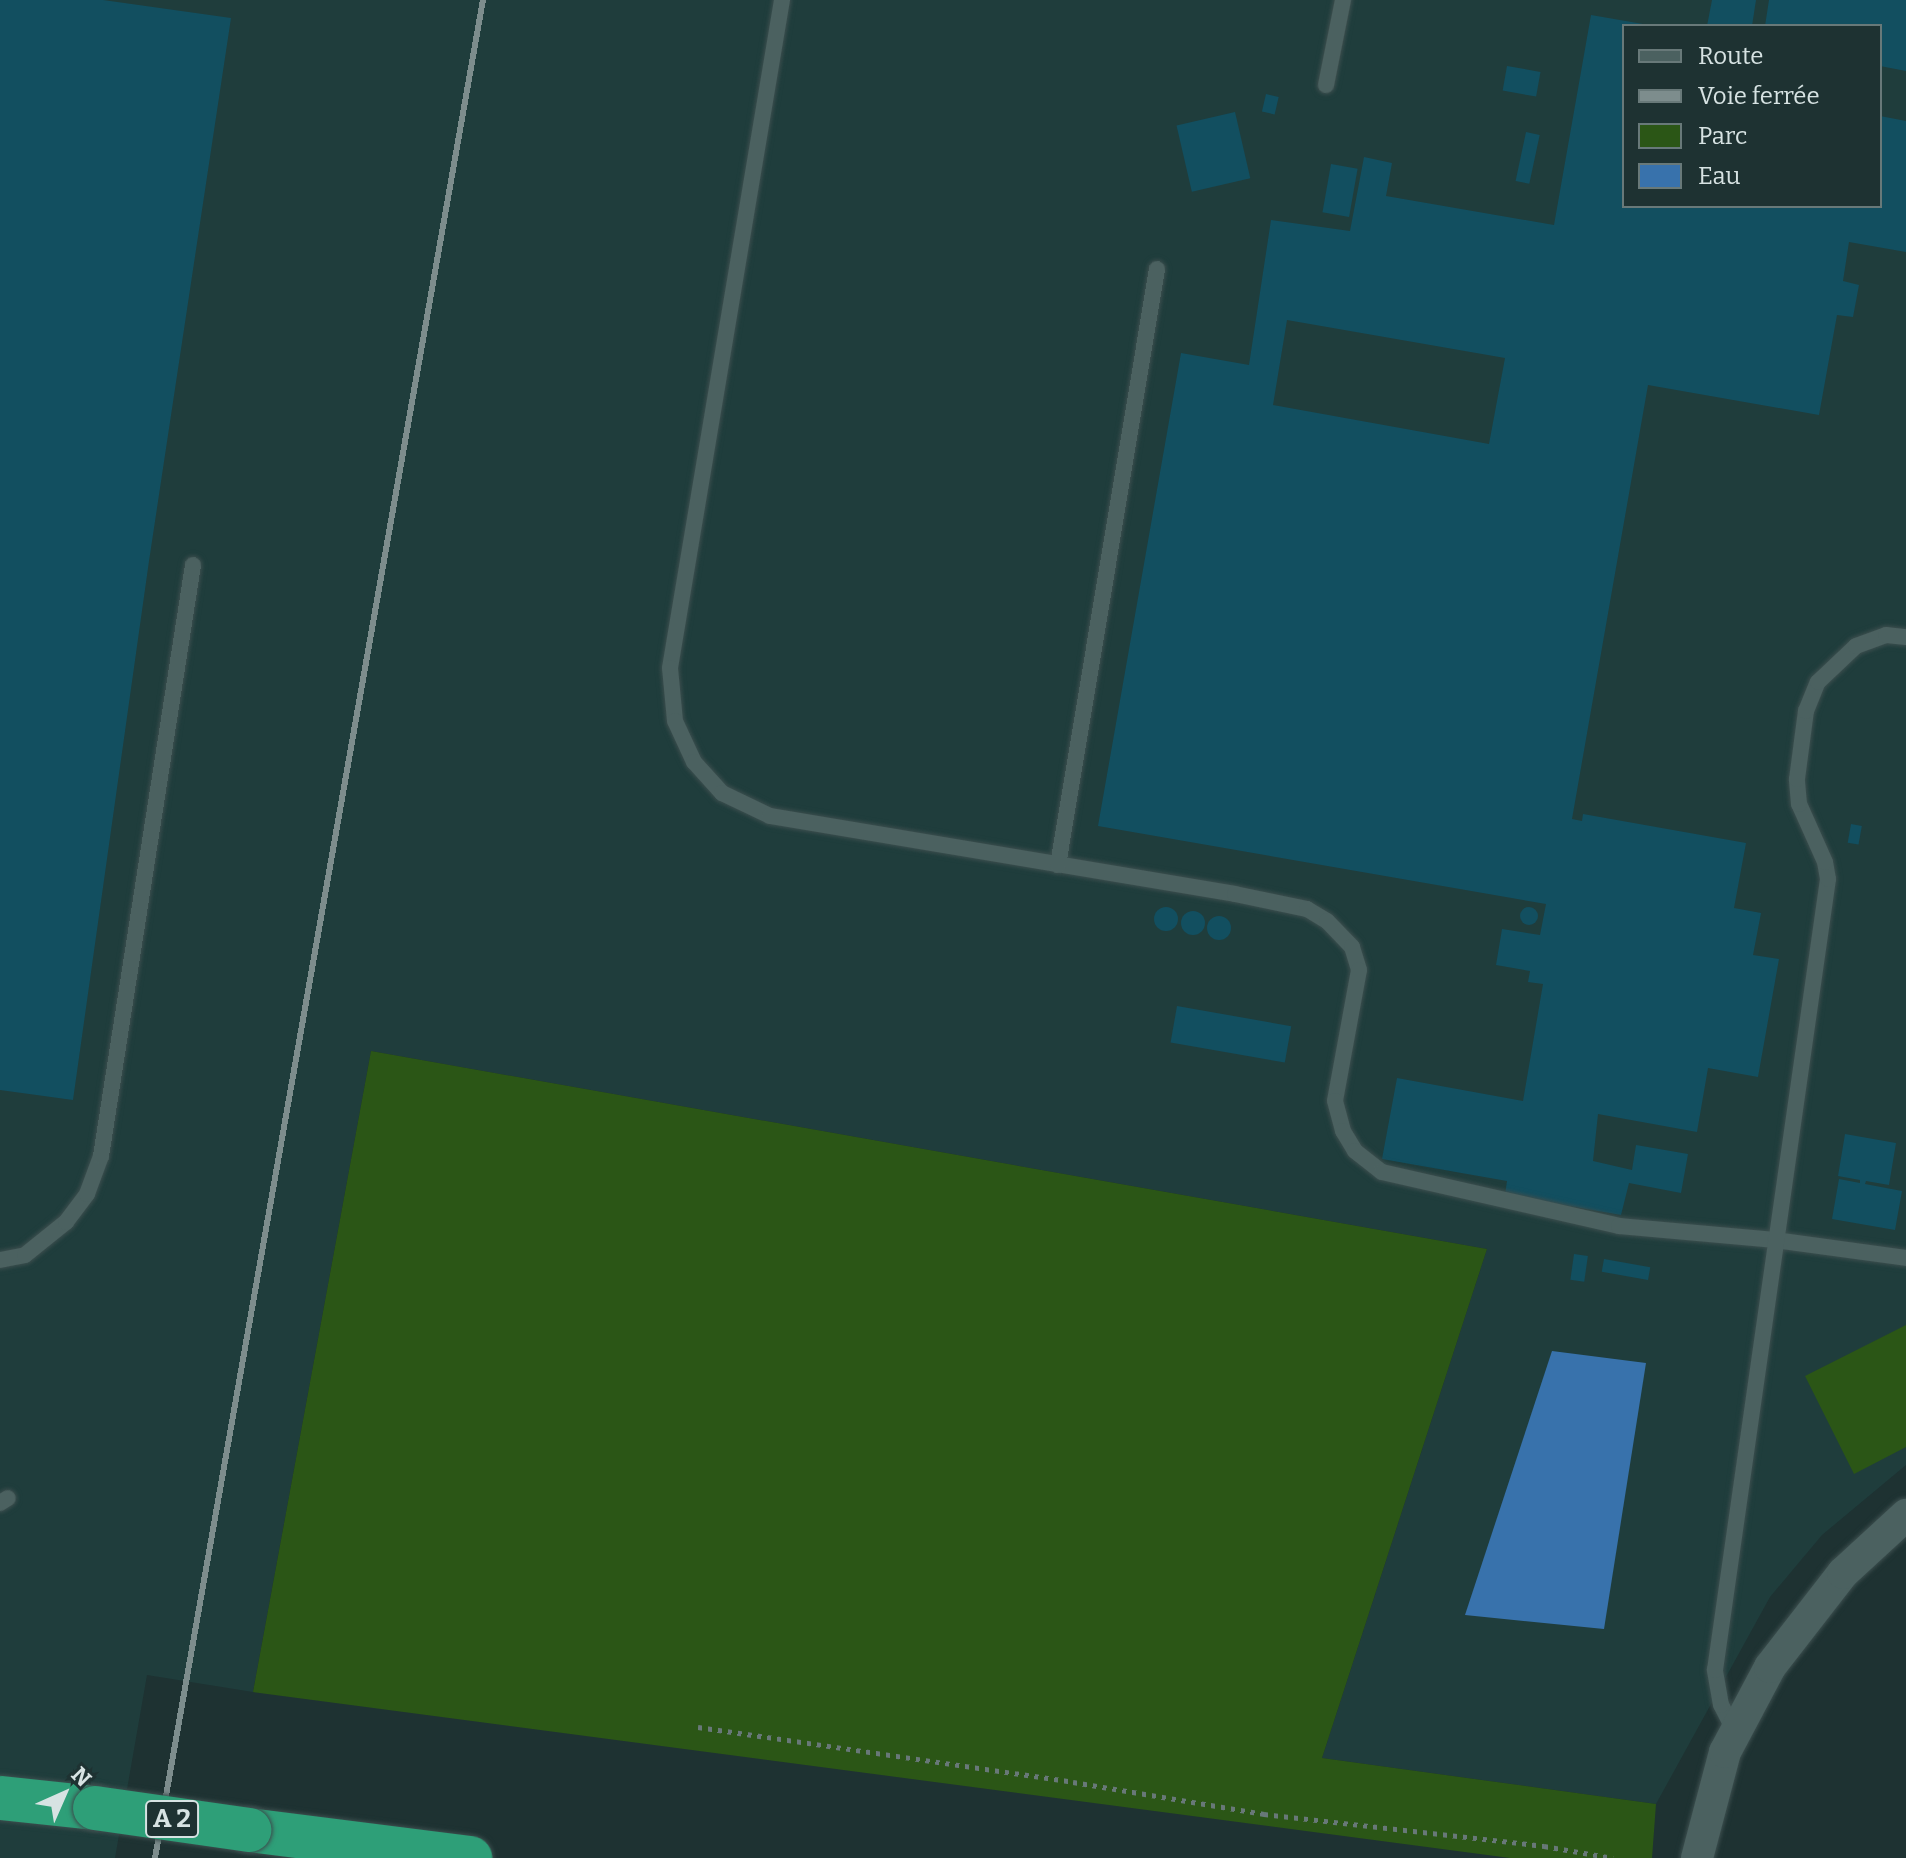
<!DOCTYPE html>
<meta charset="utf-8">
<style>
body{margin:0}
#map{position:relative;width:1906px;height:1858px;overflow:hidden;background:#1e3232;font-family:Bitter,serif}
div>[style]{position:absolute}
.built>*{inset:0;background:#1f3d3c}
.green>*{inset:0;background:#2b5616}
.water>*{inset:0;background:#3872ac}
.building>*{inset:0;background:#124f60;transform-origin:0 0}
.round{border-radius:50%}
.path>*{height:5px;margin-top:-2.5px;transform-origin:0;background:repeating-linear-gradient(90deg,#687878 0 4px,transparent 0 10px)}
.roads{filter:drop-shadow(0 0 2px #3c4e4e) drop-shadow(0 0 2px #3c4e4e)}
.service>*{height:16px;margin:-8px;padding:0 8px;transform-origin:8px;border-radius:8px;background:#4b6160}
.minor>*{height:32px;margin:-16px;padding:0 16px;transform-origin:16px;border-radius:16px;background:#4b6160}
.motorway>*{height:44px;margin:-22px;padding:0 22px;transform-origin:22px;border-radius:22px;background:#2e9f78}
.rail>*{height:6px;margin:-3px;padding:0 3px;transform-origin:3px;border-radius:3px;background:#7d8d8d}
.bridges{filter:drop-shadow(0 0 2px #3c4e4e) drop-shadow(0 0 2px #3c4e4e)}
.motorway-bridge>*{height:44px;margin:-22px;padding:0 22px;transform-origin:22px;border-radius:22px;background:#2e9f78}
span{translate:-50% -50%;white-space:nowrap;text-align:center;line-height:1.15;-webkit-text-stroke:6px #1e3232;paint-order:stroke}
.shield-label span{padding:2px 6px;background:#1e3232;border:2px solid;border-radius:6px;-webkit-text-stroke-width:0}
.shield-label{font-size:26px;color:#d7e3e3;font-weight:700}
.legend{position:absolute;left:1622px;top:24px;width:260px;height:184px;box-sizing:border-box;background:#1e3232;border:2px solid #687979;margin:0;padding:10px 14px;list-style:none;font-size:24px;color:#d7e3e3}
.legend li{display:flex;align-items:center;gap:16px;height:40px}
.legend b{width:40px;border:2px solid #687979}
.north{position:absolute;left:24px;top:1754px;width:80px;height:80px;-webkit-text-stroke:6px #1e3232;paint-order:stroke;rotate:45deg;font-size:22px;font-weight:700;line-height:32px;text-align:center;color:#d7e3e3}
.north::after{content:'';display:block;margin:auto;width:28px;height:36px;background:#d7e3e3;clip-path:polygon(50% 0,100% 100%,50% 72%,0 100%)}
</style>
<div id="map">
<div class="built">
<i style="clip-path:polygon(evenodd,0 0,1906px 0,1906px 1465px,1822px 1535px,1770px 1597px,1656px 1804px,1322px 1758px,1487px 1249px,371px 1051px,253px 1692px,147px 1675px,115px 1858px,0 1858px,0 0,1624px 26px,1880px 26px,1880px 206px,1624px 206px,1624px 26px)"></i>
</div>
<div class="green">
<i style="clip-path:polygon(371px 1051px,1487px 1249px,1322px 1758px,1656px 1804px,1652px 1858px,1510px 1858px,253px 1692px)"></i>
<i style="clip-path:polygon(1906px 1325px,1906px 1447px,1854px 1474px,1805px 1376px)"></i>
</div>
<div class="water">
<i style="clip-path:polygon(1552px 1351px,1646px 1363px,1604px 1629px,1465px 1615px)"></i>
</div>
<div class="building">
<i style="clip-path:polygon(0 0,103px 0,231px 18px,149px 561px,73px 1100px,0 1090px)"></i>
<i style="clip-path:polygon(1712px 0,1756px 0,1752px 26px,1707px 26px)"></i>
<i style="clip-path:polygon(1769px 0,1906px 0,1906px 71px,1880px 66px,1880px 26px,1765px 26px)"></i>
<i style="clip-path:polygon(evenodd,1591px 15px,1643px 24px,1624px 26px,1624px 206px,1880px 206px,1880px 116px,1906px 121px,1906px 252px,1849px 242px,1843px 281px,1859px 285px,1853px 317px,1837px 315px,1819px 415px,1648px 385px,1572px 819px,1582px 821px,1583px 814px,1746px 843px,1734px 908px,1761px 913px,1753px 955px,1779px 959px,1758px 1077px,1708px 1068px,1697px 1132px,1598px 1114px,1593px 1161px,1632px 1170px,1636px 1145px,1688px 1154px,1681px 1193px,1629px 1183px,1621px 1215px,1505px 1195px,1507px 1181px,1382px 1159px,1397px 1078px,1523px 1101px,1543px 984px,1528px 982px,1530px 971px,1496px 965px,1502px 929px,1540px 935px,1546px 904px,1098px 826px,1181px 353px,1249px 365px,1271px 220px,1350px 231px,1364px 157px,1392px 163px,1386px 196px,1554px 225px,1591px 15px,1287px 320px,1505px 358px,1489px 444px,1273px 405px,1287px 320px)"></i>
<i style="left:1507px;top:66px;width:34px;height:25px;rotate:10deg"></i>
<i style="left:1266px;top:94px;width:13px;height:18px;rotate:13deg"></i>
<i style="left:1235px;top:112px;width:68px;height:60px;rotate:77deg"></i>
<i style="left:1526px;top:132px;width:14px;height:50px;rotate:12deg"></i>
<i style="left:1331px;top:164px;width:27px;height:49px;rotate:10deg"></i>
<i style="left:1851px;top:824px;width:11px;height:19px;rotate:10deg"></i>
<i class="round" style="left:1520px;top:907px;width:18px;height:18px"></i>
<i class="round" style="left:1154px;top:907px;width:24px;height:24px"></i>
<i class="round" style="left:1181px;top:911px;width:24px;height:24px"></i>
<i class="round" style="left:1207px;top:916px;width:24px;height:24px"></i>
<i style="left:1177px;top:1006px;width:116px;height:37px;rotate:10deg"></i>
<i style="clip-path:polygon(1845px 1134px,1896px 1143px,1889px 1185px,1866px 1181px,1865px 1184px,1902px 1191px,1895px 1230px,1832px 1219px,1839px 1179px,1860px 1183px,1860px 1180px,1838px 1176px)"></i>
<i style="left:1574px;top:1254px;width:14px;height:26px;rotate:8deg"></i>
<i style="left:1604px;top:1259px;width:47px;height:13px;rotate:10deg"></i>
</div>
<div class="path">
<i style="left:698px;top:1727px;width:379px;rotate:8.3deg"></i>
<i style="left:1073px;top:1782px;width:194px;rotate:9.5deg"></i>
<i style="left:1264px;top:1814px;width:282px;rotate:6.5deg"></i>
<i style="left:1544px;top:1846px;width:70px;rotate:9.9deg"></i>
</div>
<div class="roads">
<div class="service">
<i style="left:782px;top:0;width:677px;rotate:99.52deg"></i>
<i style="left:670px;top:668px;width:53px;rotate:84.6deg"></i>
<i style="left:675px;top:721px;width:45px;rotate:65.1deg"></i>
<i style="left:694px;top:762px;width:42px;rotate:47.9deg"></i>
<i style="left:722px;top:793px;width:53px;rotate:25.6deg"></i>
<i style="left:770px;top:816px;width:471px;rotate:9.5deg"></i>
<i style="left:1235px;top:894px;width:74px;rotate:11.8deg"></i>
<i style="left:1307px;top:909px;width:23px;rotate:31deg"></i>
<i style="left:1327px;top:921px;width:36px;rotate:46deg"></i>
<i style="left:1352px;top:947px;width:24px;rotate:73deg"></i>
<i style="left:1359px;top:970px;width:133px;rotate:100.4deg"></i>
<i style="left:1335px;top:1101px;width:31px;rotate:75deg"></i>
<i style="left:1343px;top:1131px;width:23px;rotate:59deg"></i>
<i style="left:1355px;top:1151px;width:34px;rotate:38deg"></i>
<i style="left:1382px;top:1172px;width:243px;rotate:12.8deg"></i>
<i style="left:1619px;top:1226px;width:157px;rotate:5.1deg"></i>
<i style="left:1775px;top:1240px;width:132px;rotate:7.8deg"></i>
<i style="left:1326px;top:85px;width:87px;rotate:-78.7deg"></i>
<i style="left:1058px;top:865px;width:604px;rotate:-80.57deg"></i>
<i style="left:0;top:1260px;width:25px;rotate:-11deg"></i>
<i style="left:25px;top:1255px;width:53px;rotate:-38.8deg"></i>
<i style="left:66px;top:1222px;width:35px;rotate:-53deg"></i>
<i style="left:87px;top:1194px;width:40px;rotate:-69.8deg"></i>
<i style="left:101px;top:1156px;width:598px;rotate:-81.15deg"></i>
<i style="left:0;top:1503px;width:9px;rotate:-32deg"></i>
<i style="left:1735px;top:1732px;width:30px;rotate:-117deg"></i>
<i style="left:1721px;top:1705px;width:36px;rotate:-100deg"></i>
<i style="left:1715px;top:1670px;width:799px;rotate:-81.87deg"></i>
<i style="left:1828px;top:879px;width:17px;rotate:-100deg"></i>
<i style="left:1825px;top:862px;width:64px;rotate:-114.1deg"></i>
<i style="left:1799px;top:804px;width:25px;rotate:-95deg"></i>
<i style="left:1797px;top:779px;width:69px;rotate:-82.5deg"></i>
<i style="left:1806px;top:711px;width:31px;rotate:-68deg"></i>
<i style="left:1818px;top:682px;width:52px;rotate:-43.5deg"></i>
<i style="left:1856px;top:646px;width:32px;rotate:-20deg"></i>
<i style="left:1886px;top:635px;width:20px;rotate:6deg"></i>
</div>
<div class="minor">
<i style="left:1697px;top:1858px;width:110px;rotate:-75.2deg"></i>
<i style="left:1725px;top:1752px;width:96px;rotate:-62.1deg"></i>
<i style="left:1770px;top:1667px;width:119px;rotate:-52.2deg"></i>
<i style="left:1843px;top:1573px;width:86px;rotate:-42.6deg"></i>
</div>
<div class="motorway">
<i style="left:0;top:1798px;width:96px;rotate:6deg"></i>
<i style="left:249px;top:1830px;width:223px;rotate:7.2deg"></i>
</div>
</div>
<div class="rail">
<i style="left:155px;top:1858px;width:1887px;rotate:-79.99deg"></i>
</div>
<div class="bridges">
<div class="motorway-bridge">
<i style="left:95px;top:1808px;width:156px;rotate:8.1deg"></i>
</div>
</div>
<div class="shield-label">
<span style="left:172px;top:1819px">A 2</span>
</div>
<ul class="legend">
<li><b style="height:10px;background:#4b6160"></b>Route</li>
<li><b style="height:10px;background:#7d8d8d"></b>Voie ferrée</li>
<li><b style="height:22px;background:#2b5616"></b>Parc</li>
<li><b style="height:22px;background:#3872ac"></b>Eau</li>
</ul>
<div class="north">N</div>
</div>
